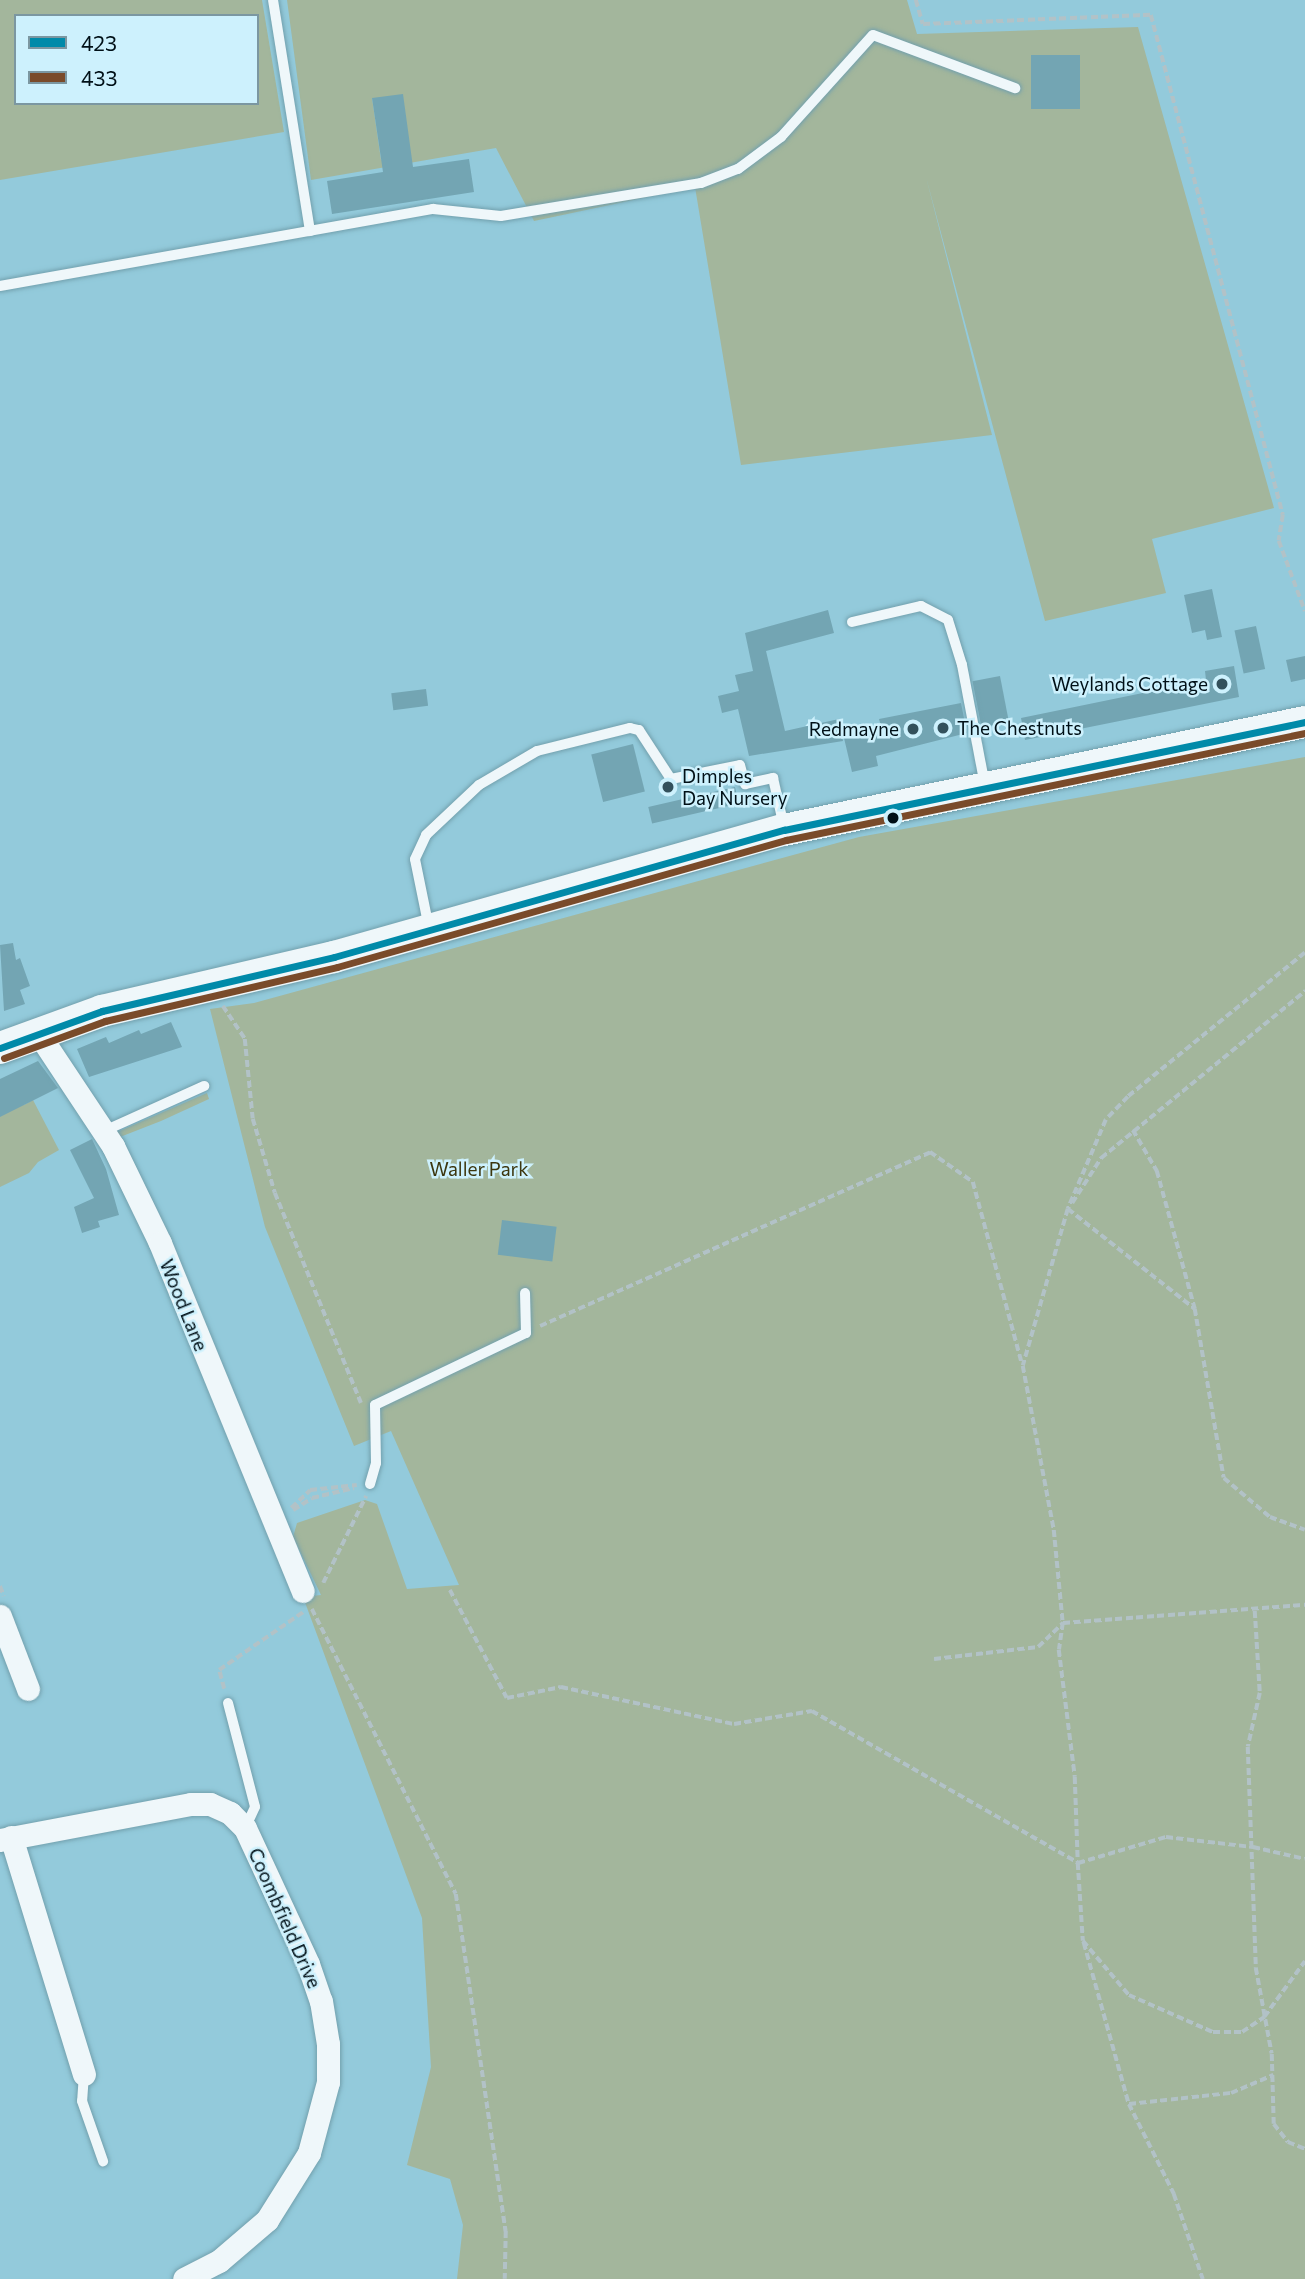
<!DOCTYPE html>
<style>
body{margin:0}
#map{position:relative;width:1305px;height:2279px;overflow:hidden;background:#93cadb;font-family:Commissioner,sans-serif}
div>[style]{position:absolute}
.green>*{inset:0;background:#a3b69c}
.building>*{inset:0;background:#73a5b3;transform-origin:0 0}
.path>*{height:3.5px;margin-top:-1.75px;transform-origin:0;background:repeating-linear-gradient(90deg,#b2c2c7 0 7px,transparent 0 10.5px)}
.roads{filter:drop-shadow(0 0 2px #72a0ad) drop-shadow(0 0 2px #72a0ad)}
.service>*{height:10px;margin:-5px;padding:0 5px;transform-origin:5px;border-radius:5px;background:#eff7fa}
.minor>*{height:23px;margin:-11.5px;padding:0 11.5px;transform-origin:11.5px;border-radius:11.5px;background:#eff7fa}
.secondary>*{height:32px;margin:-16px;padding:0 16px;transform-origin:16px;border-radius:16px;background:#eff7fa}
.bus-1>*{height:7px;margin:-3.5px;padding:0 3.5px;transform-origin:3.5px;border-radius:3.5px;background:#008aa9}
.bus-2>*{height:7px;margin:-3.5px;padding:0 3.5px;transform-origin:3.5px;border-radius:3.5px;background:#7a4b2a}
.dots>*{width:19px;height:19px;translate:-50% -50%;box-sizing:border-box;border:4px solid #cdf1fd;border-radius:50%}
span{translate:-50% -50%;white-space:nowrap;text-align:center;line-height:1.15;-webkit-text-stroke:5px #cdf1fd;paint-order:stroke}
.poi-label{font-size:19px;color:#001017}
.right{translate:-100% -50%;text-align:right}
.left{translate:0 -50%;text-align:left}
.park-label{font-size:19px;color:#3c360e}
.street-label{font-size:19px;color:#001017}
.legend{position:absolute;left:14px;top:14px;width:245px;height:91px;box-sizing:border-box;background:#cdf1fd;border:2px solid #7b97a1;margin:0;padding:9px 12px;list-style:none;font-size:21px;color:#001017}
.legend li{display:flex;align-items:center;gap:14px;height:35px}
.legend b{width:35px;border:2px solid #7b97a1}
</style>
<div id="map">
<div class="green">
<i style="clip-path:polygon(evenodd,0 0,262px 0,284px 132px,0 180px,0 0,16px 16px,257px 16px,257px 103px,16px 103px,16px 16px)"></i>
<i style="clip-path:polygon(evenodd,287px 0,907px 0,917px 34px,1138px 27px,1274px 508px,1152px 539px,1166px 593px,1045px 621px,926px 177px,992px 435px,741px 465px,695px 187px,534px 221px,496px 148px,311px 180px,287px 0,1031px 55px,1080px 55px,1080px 108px,1032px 109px,1031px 55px,287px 0,372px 98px,411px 156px,381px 160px,372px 98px)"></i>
<i style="clip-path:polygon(1305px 757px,1305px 2279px,457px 2279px,463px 2225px,450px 2179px,407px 2165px,431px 2067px,422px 1918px,303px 1597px,321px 1595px,293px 1537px,297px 1523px,365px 1500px,377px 1504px,407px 1589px,459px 1585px,391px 1431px,354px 1446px,265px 1227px,210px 1009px,254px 1003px,859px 837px)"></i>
<i style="clip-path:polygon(207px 1093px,209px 1099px,161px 1121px,120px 1137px,117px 1132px)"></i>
<i style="clip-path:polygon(21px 1098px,24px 1105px,33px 1100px,59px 1150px,38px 1162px,29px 1173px,0 1187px,0 1112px)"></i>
</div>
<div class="building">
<i style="left:1031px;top:55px;width:49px;height:54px"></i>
<i style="clip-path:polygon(403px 94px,413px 167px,469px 159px,474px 192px,332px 214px,327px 181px,383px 172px,372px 98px)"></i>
<i style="clip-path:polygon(1212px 589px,1222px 637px,1207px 640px,1205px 630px,1192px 633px,1184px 595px)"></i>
<i style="clip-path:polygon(828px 610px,834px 633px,766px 651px,785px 731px,839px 719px,843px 741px,749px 756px,738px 709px,722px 713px,718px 696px,739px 691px,735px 675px,753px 671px,745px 633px)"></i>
<i style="left:1256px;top:626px;width:44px;height:22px;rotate:78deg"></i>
<i style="clip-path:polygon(1305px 656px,1305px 679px,1291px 682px,1286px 660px)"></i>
<i style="clip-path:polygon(1234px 666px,1239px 697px,1025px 740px,1021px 718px,1206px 680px,1205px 671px)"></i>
<i style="left:1000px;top:676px;width:47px;height:28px;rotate:79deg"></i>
<i style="left:426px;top:689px;width:17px;height:35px;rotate:83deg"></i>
<i style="clip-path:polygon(961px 703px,967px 733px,876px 756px,878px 766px,852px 772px,844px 738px,882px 730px,879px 719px)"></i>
<i style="left:633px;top:744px;width:49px;height:43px;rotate:76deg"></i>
<i style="left:735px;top:787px;width:17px;height:89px;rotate:77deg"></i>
<i style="clip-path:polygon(13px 943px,16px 960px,20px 958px,30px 986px,20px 990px,25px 1004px,4px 1011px,0 945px)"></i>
<i style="clip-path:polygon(171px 1022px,182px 1047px,89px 1077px,77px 1049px,106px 1037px,109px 1043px,139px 1030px,141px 1034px)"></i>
<i style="clip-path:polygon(38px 1061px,58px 1088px,0 1117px,0 1079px)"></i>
<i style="clip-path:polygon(92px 1139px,106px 1169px,119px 1215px,98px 1221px,100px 1227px,82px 1233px,74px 1207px,94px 1198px,70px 1150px)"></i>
<i style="left:502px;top:1220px;width:55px;height:35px;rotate:7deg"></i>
</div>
<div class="path">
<i style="left:916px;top:0;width:25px;rotate:74deg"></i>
<i style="left:923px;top:24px;width:228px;rotate:-2.3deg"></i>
<i style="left:1151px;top:15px;width:517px;rotate:75.21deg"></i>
<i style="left:1283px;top:515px;width:26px;rotate:99deg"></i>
<i style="left:1279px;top:541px;width:75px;rotate:69.6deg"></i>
<i style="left:1305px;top:953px;width:228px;rotate:140.9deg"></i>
<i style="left:1128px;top:1097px;width:32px;rotate:134deg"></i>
<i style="left:1106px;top:1120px;width:97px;rotate:113.1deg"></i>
<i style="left:1068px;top:1209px;width:163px;rotate:106deg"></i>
<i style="left:1023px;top:1366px;width:167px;rotate:79.3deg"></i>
<i style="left:1054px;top:1530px;width:93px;rotate:84.5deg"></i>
<i style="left:1063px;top:1623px;width:27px;rotate:98deg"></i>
<i style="left:1059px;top:1650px;width:128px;rotate:82.8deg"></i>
<i style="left:1075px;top:1777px;width:86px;rotate:88deg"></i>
<i style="left:1078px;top:1863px;width:92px;rotate:-16.5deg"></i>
<i style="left:1166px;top:1837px;width:88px;rotate:6.6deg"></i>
<i style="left:1253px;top:1847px;width:53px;rotate:13deg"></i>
<i style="left:223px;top:1006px;width:40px;rotate:56deg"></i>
<i style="left:245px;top:1039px;width:80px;rotate:84.3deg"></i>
<i style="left:253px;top:1119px;width:77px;rotate:73.4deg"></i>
<i style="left:275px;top:1193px;width:227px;rotate:67.7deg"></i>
<i style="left:1133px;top:1130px;width:48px;rotate:59.7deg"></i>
<i style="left:1157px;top:1171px;width:143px;rotate:74.6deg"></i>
<i style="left:1195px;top:1309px;width:171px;rotate:80.3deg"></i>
<i style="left:1224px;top:1478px;width:60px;rotate:40.3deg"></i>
<i style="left:1270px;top:1517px;width:37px;rotate:20deg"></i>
<i style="left:1072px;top:1203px;width:54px;rotate:-57.2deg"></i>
<i style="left:1101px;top:1158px;width:264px;rotate:-39.3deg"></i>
<i style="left:1068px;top:1209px;width:162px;rotate:38.2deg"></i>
<i style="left:540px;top:1326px;width:427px;rotate:-24deg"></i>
<i style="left:930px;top:1152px;width:52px;rotate:34.9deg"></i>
<i style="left:973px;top:1182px;width:188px;rotate:74.9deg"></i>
<i style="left:291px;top:1508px;width:26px;rotate:-43deg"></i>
<i style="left:310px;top:1490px;width:47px;rotate:-6.1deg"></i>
<i style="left:293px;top:1510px;width:22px;rotate:-32deg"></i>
<i style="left:312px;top:1498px;width:43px;rotate:-13.4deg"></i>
<i style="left:323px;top:1583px;width:97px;rotate:-63.7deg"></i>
<i style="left:0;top:1586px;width:11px;rotate:68deg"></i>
<i style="left:450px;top:1590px;width:122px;rotate:62.2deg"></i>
<i style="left:507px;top:1698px;width:55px;rotate:-11.5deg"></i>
<i style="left:561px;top:1687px;width:177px;rotate:12.1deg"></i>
<i style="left:734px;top:1724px;width:79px;rotate:-9.5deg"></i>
<i style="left:812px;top:1711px;width:306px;rotate:29.7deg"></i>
<i style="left:1078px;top:1863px;width:78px;rotate:86.3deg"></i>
<i style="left:1083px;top:1941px;width:71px;rotate:49.6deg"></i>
<i style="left:1129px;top:1995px;width:92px;rotate:23.8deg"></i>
<i style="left:1213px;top:2032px;width:29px"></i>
<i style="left:1242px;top:2032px;width:27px;rotate:-34deg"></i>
<i style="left:1264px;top:2017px;width:69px;rotate:-53.8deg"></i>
<i style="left:312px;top:1609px;width:319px;rotate:63.2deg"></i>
<i style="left:456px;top:1894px;width:341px;rotate:81.6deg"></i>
<i style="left:506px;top:2231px;width:48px;rotate:91.2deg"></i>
<i style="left:1255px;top:1611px;width:82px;rotate:86.5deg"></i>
<i style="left:1260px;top:1693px;width:55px;rotate:102.5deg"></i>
<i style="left:1248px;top:1747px;width:221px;rotate:87.9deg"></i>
<i style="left:1256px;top:1968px;width:87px;rotate:79.5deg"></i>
<i style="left:1272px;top:2054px;width:70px;rotate:88.4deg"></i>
<i style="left:1274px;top:2124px;width:23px;rotate:52deg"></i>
<i style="left:1288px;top:2142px;width:18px;rotate:22deg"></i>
<i style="left:934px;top:1659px;width:105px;rotate:-6.6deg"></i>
<i style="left:1038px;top:1647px;width:35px;rotate:-44deg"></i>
<i style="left:1063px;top:1623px;width:243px;rotate:-4.3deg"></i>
<i style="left:224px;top:1689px;width:20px;rotate:-105deg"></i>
<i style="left:219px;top:1670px;width:102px;rotate:-34.6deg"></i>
<i style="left:1084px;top:1943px;width:167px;rotate:74.4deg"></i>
<i style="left:1129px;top:2104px;width:101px;rotate:63.4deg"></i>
<i style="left:1174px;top:2194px;width:90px;rotate:71.2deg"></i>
<i style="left:1129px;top:2104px;width:103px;rotate:-6.2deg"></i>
<i style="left:1231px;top:2093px;width:46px;rotate:-23.2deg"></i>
</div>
<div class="roads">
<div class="service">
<i style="left:273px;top:0;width:234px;rotate:80.9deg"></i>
<i style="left:0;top:286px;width:440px;rotate:-10.1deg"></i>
<i style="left:433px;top:209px;width:68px;rotate:5.9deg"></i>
<i style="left:501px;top:216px;width:203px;rotate:-9.4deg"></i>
<i style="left:701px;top:183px;width:40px;rotate:-21deg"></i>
<i style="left:738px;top:169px;width:54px;rotate:-36.7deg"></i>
<i style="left:781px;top:137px;width:137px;rotate:-48deg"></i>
<i style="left:873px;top:35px;width:152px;rotate:20.5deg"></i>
<i style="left:852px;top:622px;width:71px;rotate:-13.1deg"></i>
<i style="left:921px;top:606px;width:30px;rotate:27deg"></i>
<i style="left:948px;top:620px;width:47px;rotate:72.7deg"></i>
<i style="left:962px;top:665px;width:123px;rotate:79.2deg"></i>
<i style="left:429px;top:928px;width:70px;rotate:-101.5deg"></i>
<i style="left:415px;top:859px;width:26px;rotate:-65deg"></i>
<i style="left:426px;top:835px;width:73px;rotate:-43.3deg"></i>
<i style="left:479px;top:785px;width:67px;rotate:-30.4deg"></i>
<i style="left:537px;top:751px;width:96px;rotate:-13.9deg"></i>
<i style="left:630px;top:728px;width:9px;rotate:13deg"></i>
<i style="left:639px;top:730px;width:59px;rotate:56.9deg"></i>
<i style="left:671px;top:779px;width:70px;rotate:-11.5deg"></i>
<i style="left:740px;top:765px;width:20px;rotate:75deg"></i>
<i style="left:745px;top:784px;width:29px;rotate:-12deg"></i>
<i style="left:773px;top:778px;width:50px;rotate:77.3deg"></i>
<i style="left:104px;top:1131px;width:110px;rotate:-24.2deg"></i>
<i style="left:370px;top:1484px;width:22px;rotate:-74deg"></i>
<i style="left:376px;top:1463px;width:58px;rotate:-91deg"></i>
<i style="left:375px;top:1405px;width:167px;rotate:-25.5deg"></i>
<i style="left:526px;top:1333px;width:40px;rotate:-91.4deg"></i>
<i style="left:228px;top:1703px;width:107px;rotate:75.4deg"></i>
<i style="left:255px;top:1807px;width:23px;rotate:115deg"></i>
<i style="left:84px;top:2074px;width:27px;rotate:94deg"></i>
<i style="left:82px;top:2101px;width:64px;rotate:70.7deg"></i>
</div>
<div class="minor">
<i style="left:38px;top:1033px;width:136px;rotate:56.4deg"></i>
<i style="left:113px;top:1146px;width:108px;rotate:64.1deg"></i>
<i style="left:160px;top:1243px;width:376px;rotate:67.7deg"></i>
<i style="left:0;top:1616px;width:78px;rotate:69deg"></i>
<i style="left:11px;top:1837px;width:248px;rotate:72.9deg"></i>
<i style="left:0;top:1840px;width:194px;rotate:-10.7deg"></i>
<i style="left:191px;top:1804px;width:19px"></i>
<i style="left:210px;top:1804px;width:22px;rotate:24deg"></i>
<i style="left:230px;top:1813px;width:21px;rotate:45deg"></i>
<i style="left:245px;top:1828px;width:150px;rotate:65.1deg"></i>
<i style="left:308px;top:1964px;width:39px;rotate:71deg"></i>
<i style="left:321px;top:2001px;width:44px;rotate:80.8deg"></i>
<i style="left:328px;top:2044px;width:38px;rotate:90deg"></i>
<i style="left:328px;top:2082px;width:73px;rotate:105deg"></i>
<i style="left:309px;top:2153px;width:79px;rotate:122.1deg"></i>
<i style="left:267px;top:2220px;width:63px;rotate:139.5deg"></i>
<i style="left:219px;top:2261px;width:39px;rotate:153deg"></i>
</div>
<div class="secondary">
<i style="left:0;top:1048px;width:109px;rotate:-19.9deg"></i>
<i style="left:102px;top:1011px;width:238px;rotate:-13.1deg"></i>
<i style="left:334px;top:957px;width:468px;rotate:-15.8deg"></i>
<i style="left:784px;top:830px;width:532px;rotate:-11.71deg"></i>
</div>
</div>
<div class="bus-1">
<i style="left:0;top:1048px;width:109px;rotate:-19.9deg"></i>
<i style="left:102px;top:1011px;width:238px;rotate:-13.1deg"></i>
<i style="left:334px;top:957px;width:468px;rotate:-15.8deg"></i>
<i style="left:784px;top:830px;width:532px;rotate:-11.71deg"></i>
</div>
<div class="bus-2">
<i style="left:4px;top:1058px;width:108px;rotate:-20.1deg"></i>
<i style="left:105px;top:1021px;width:238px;rotate:-13.1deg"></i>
<i style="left:337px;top:967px;width:467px;rotate:-15.8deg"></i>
<i style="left:786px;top:840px;width:530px;rotate:-11.65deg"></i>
</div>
<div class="dots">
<i style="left:1222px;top:684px;background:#33515c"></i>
<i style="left:943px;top:728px;background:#33515c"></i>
<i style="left:913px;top:729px;background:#33515c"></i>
<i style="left:668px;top:787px;background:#33515c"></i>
<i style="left:893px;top:818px;background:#001017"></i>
</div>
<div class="poi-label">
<span class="right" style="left:1208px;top:684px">Weylands Cottage</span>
<span class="left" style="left:957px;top:728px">The Chestnuts</span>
<span class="right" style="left:899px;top:729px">Redmayne</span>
<span class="left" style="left:682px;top:787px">Dimples<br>Day Nursery</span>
</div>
<div class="park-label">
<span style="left:479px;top:1169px">Waller Park</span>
</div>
<div class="street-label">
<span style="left:184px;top:1305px;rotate:68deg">Wood Lane</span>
<span style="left:285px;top:1918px;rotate:66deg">Coombfield Drive</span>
</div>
<ul class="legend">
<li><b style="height:9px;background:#008aa9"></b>423</li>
<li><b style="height:9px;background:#7a4b2a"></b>433</li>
</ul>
</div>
